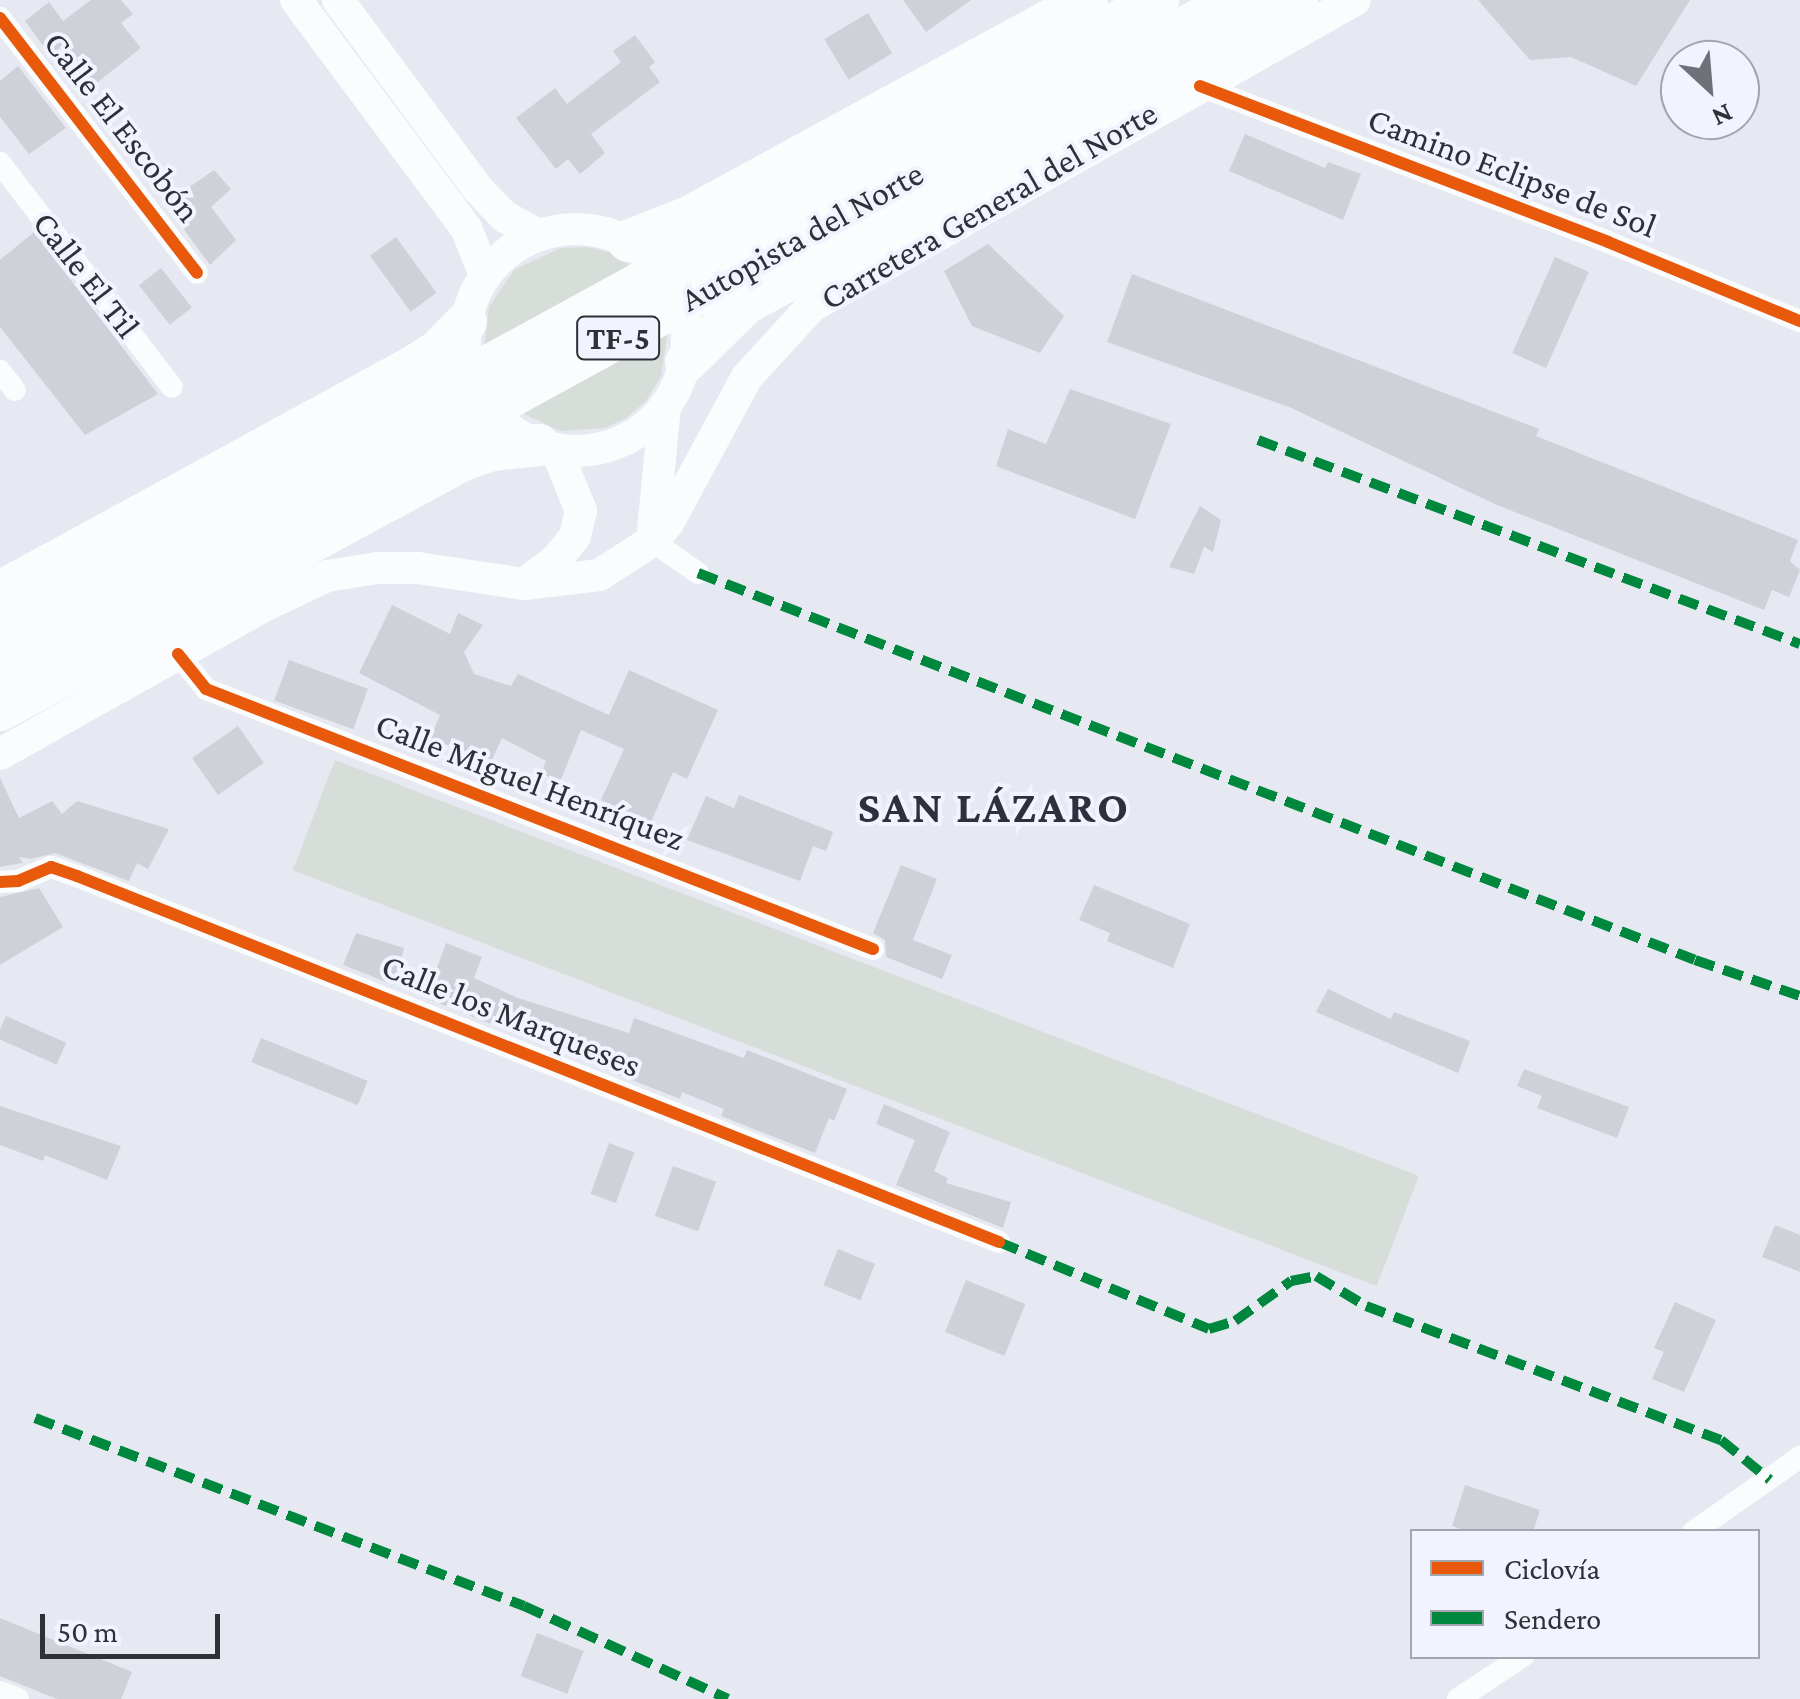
<!DOCTYPE html>
<meta charset="utf-8">
<style>
body{margin:0}
#map{position:relative;width:1800px;height:1699px;overflow:hidden;background:#e7e9f2;font-family:"Crimson Pro",serif}
div>[style]{position:absolute}
.green>*{inset:0;background:#d7ded9;transform-origin:0 0}
.building>*{inset:0;background:#cfd1d8;transform-origin:0 0}
.street>*{height:22px;margin:-11px;padding:0 11px;transform-origin:11px;border-radius:11px;background:#fbfcfd}
.secondary>*{height:32px;margin:-16px;padding:0 16px;transform-origin:16px;border-radius:16px;background:#fbfcfd}
.secondary>.ring{margin:-16px;padding:0;box-sizing:content-box;background:none;border:32px solid #fbfcfd;border-radius:50%}
.highway>*{height:42px;margin:-21px;padding:0 21px;transform-origin:21px;border-radius:21px;background:#fbfcfd}
.quiet>*{height:10px;margin-top:-5px;transform-origin:0;background:repeating-linear-gradient(90deg,#00873e 0 20px,transparent 0 30px)}
.cycleway>*{height:12px;margin:-6px;padding:0 6px;transform-origin:6px;border-radius:6px;background:#e8590c}
span{translate:-50% -50%;white-space:nowrap;text-align:center;line-height:1.15;-webkit-text-stroke:8px #f1f4fe;paint-order:stroke}
.shield-label span{padding:2px 8px;background:#f1f4fe;border:2px solid;border-radius:8px;-webkit-text-stroke-width:0}
.shield-label{font-size:32px;color:#303137;font-weight:700}
.street-label{font-size:35px;color:#303137}
.district-label{font-size:45px;color:#2e313d;font-weight:700;letter-spacing:2.5px}
.legend{position:absolute;left:1410px;top:1529px;width:350px;height:130px;box-sizing:border-box;background:#f1f4fe;border:2px solid #a4a6ae;margin:0;padding:12px 18px;list-style:none;font-size:30px;color:#303137}
.legend li{display:flex;align-items:center;gap:20px;height:50px}
.legend b{width:50px;border:2px solid #a4a6ae}
.north{position:absolute;left:1660px;top:40px;width:100px;height:100px;box-sizing:border-box;background:#f1f4fe;border:2px solid #a4a6ae;border-radius:50%;rotate:154deg;font-size:28px;font-weight:700;line-height:40px;text-align:center;color:#303137}
.north::after{content:'';display:block;margin:auto;width:35px;height:45px;background:#707178;clip-path:polygon(50% 0,100% 100%,50% 72%,0 100%)}
.scale{position:absolute;left:40px;top:1614px;width:180px;height:45px;box-sizing:border-box;border:5px solid #303137;border-top:0;padding-left:12px;font-size:30px;line-height:35px;white-space:nowrap;color:#303137;-webkit-text-stroke:8px #f1f4fe;paint-order:stroke}
</style>
<div id="map">
<div class="green">
<i style="clip-path:polygon(587px 247px,612px 253px,632px 267px,484px 348px,489px 307px,514px 270px,560px 248px)"></i>
<i style="clip-path:polygon(668px 330px,661px 376px,646px 401px,626px 418px,605px 428px,560px 431px,520px 412px)"></i>
<i style="left:335px;top:760px;width:1161px;height:118px;rotate:21deg"></i>
</div>
<div class="building">
<i style="clip-path:polygon(91px 0,121px 0,133px 14px,121px 23px,141px 48px,80px 96px,25px 21px,49px 2px,63px 21px)"></i>
<i style="clip-path:polygon(903px 0,971px 0,926px 32px)"></i>
<i style="clip-path:polygon(1478px 0,1690px 0,1636px 86px,1571px 57px,1530px 60px)"></i>
<i style="left:868px;top:13px;width:47px;height:51px;rotate:59deg"></i>
<i style="clip-path:polygon(635px 35px,655px 62px,649px 67px,660px 82px,591px 134px,605px 153px,597px 160px,580px 174px,568px 159px,556px 169px,516px 118px,555px 88px,567px 104px,621px 62px,613px 51px)"></i>
<i style="clip-path:polygon(18px 66px,66px 128px,29px 154px,0 117px,0 81px)"></i>
<i style="clip-path:polygon(1245px 134px,1325px 168px,1328px 162px,1361px 174px,1343px 220px,1229px 171px)"></i>
<i style="clip-path:polygon(214px 170px,231px 189px,211px 207px,236px 240px,210px 265px,165px 204px)"></i>
<i style="clip-path:polygon(34px 232px,158px 394px,85px 435px,0 327px,0 260px)"></i>
<i style="left:396px;top:237px;width:69px;height:32px;rotate:54deg"></i>
<i style="clip-path:polygon(988px 244px,1064px 316px,1040px 353px,972px 326px,944px 271px)"></i>
<i style="left:1555px;top:257px;width:37px;height:105px;rotate:24deg"></i>
<i style="left:161px;top:268px;width:50px;height:28px;rotate:52deg"></i>
<i style="clip-path:polygon(1132px 274px,1539px 429px,1536px 436px,1798px 540px,1790px 561px,1800px 570px,1789px 597px,1772px 590px,1764px 610px,1497px 505px,1289px 407px,1107px 342px)"></i>
<i style="clip-path:polygon(1070px 389px,1171px 424px,1135px 519px,996px 466px,1008px 429px,1046px 444px)"></i>
<i style="clip-path:polygon(1200px 506px,1221px 520px,1213px 552px,1204px 547px,1194px 574px,1169px 567px)"></i>
<i style="clip-path:polygon(392px 605px,450px 634px,458px 613px,483px 625px,464px 652px,474px 674px,511px 686px,518px 674px,609px 715px,629px 670px,718px 710px,687px 779px,673px 772px,651px 822px,601px 800px,624px 749px,581px 730px,560px 782px,541px 773px,546px 761px,502px 738px,492px 760px,430px 739px,440px 715px,359px 673px)"></i>
<i style="left:289px;top:660px;width:84px;height:43px;rotate:20deg"></i>
<i style="left:238px;top:726px;width:45px;height:56px;rotate:55deg"></i>
<i style="clip-path:polygon(0 778px,19px 818px,52px 801px,62px 814px,77px 801px,169px 829px,148px 869px,137px 863px,129px 881px,55px 853px,31px 859px,19px 857px,23px 863px,0 867px)"></i>
<i style="clip-path:polygon(739px 795px,833px 832px,826px 851px,813px 846px,800px 881px,687px 840px,706px 796px,734px 808px)"></i>
<i style="clip-path:polygon(901px 865px,937px 879px,913px 940px,952px 955px,942px 979px,886px 957px,885px 940px,873px 933px)"></i>
<i style="clip-path:polygon(1094px 885px,1190px 924px,1173px 968px,1107px 941px,1110px 933px,1079px 920px)"></i>
<i style="clip-path:polygon(39px 888px,63px 927px,0 965px,0 897px)"></i>
<i style="clip-path:polygon(356px 933px,404px 948px,394px 985px,343px 965px)"></i>
<i style="clip-path:polygon(446px 943px,482px 957px,474px 978px,518px 998px,629px 1033px,634px 1018px,744px 1058px,747px 1050px,847px 1089px,834px 1121px,829px 1118px,815px 1153px,721px 1116px,724px 1109px,682px 1092px,680px 1099px,614px 1073px,618px 1063px,506px 1030px,426px 998px)"></i>
<i style="clip-path:polygon(1328px 989px,1391px 1019px,1394px 1012px,1470px 1041px,1458px 1073px,1316px 1012px)"></i>
<i style="left:6px;top:1016px;width:66px;height:24px;rotate:24deg"></i>
<i style="left:261px;top:1038px;width:115px;height:26px;rotate:22deg"></i>
<i style="clip-path:polygon(1524px 1069px,1629px 1107px,1617px 1138px,1537px 1108px,1542px 1096px,1517px 1086px)"></i>
<i style="clip-path:polygon(884px 1104px,950px 1132px,934px 1171px,948px 1178px,946px 1183px,1011px 1202px,1003px 1228px,896px 1185px,915px 1140px,876px 1124px)"></i>
<i style="clip-path:polygon(0 1106px,121px 1146px,107px 1180px,45px 1155px,43px 1161px,0 1145px)"></i>
<i style="left:609px;top:1143px;width:27px;height:54px;rotate:20deg"></i>
<i style="left:673px;top:1166px;width:46px;height:53px;rotate:20deg"></i>
<i style="clip-path:polygon(1775px 1225px,1800px 1235px,1800px 1272px,1762px 1257px)"></i>
<i style="left:838px;top:1249px;width:40px;height:39px;rotate:22deg"></i>
<i style="left:966px;top:1280px;width:64px;height:56px;rotate:22deg"></i>
<i style="clip-path:polygon(1675px 1302px,1716px 1320px,1684px 1392px,1652px 1379px,1664px 1352px,1654px 1348px)"></i>
<i style="clip-path:polygon(1465px 1485px,1540px 1510px,1533px 1532px,1469px 1532px,1452px 1526px)"></i>
<i style="clip-path:polygon(0 1618px,132px 1672px,121px 1699px,57px 1699px,0 1676px)"></i>
<i style="left:537px;top:1633px;width:50px;height:46px;rotate:21deg"></i>
</div>
<div class="street">
<i style="left:0;top:18px;width:322px;rotate:52.3deg"></i>
<i style="left:1200px;top:86px;width:437px;rotate:20.9deg"></i>
<i style="left:1608px;top:242px;width:208px;rotate:22.4deg"></i>
<i style="left:0;top:163px;width:282px;rotate:52.5deg"></i>
<i style="left:0;top:371px;width:24px;rotate:52deg"></i>
<i style="left:652px;top:541px;width:56px;rotate:34.8deg"></i>
<i style="left:178px;top:654px;width:45px;rotate:51.3deg"></i>
<i style="left:206px;top:689px;width:716px;rotate:21.3deg"></i>
<i style="left:0;top:882px;width:18px;rotate:-3deg"></i>
<i style="left:18px;top:881px;width:36px;rotate:-23deg"></i>
<i style="left:51px;top:867px;width:28px;rotate:19deg"></i>
<i style="left:77px;top:876px;width:992px;rotate:21.65deg"></i>
<i style="left:1693px;top:1532px;width:131px;rotate:-35deg"></i>
<i style="left:0;top:1692px;width:19px;rotate:21deg"></i>
<i style="left:1458px;top:1699px;width:78px;rotate:-33.5deg"></i>
</div>
<div class="secondary">
<i style="left:296px;top:0;width:284px;rotate:53.3deg"></i>
<i style="left:466px;top:228px;width:51px;rotate:68deg"></i>
<i style="left:338px;top:0;width:234px;rotate:53.5deg"></i>
<i style="left:477px;top:188px;width:40px;rotate:46deg"></i>
<i style="left:505px;top:217px;width:38px;rotate:28deg"></i>
<i class="ring" style="left:465px;top:229px;width:190px;height:190px"></i>
<i style="left:652px;top:541px;width:135px;rotate:-84.5deg"></i>
<i style="left:524px;top:584px;width:39px;rotate:-37deg"></i>
<i style="left:555px;top:561px;width:32px;rotate:-51deg"></i>
<i style="left:575px;top:536px;width:26px;rotate:-77deg"></i>
<i style="left:581px;top:511px;width:67px;rotate:-112deg"></i>
<i style="left:0;top:754px;width:305px;rotate:-29.3deg"></i>
<i style="left:266px;top:605px;width:68px;rotate:-25.4deg"></i>
<i style="left:327px;top:576px;width:51px;rotate:-9.1deg"></i>
<i style="left:377px;top:568px;width:41px"></i>
<i style="left:418px;top:568px;width:107px;rotate:8.6deg"></i>
<i style="left:524px;top:584px;width:76px;rotate:-6.8deg"></i>
<i style="left:599px;top:575px;width:63px;rotate:-32.7deg"></i>
<i style="left:652px;top:541px;width:24px;rotate:-48deg"></i>
<i style="left:668px;top:523px;width:166px;rotate:-61.6deg"></i>
<i style="left:747px;top:377px;width:96px;rotate:-47.5deg"></i>
<i style="left:812px;top:306px;width:623px;rotate:-29.4deg"></i>
</div>
<div class="highway">
<i style="left:628px;top:241px;width:68px;rotate:-21.6deg"></i>
<i style="left:691px;top:216px;width:451px;rotate:-28.6deg"></i>
<i style="left:686px;top:362px;width:83px;rotate:-44.5deg"></i>
<i style="left:745px;top:304px;width:630px;rotate:-28.84deg"></i>
<i style="left:0;top:592px;width:472px;rotate:-28.6deg"></i>
<i style="left:414px;top:366px;width:28px;rotate:-32deg"></i>
<i style="left:438px;top:351px;width:40px;rotate:-46deg"></i>
<i style="left:0;top:633px;width:1320px;rotate:-28.66deg"></i>
<i style="left:0;top:676px;width:1408px;rotate:-28.69deg"></i>
<i style="left:0;top:710px;width:526px;rotate:-28.37deg"></i>
<i style="left:463px;top:460px;width:31px;rotate:-19deg"></i>
<i style="left:492px;top:450px;width:47px;rotate:-6.1deg"></i>
</div>
<div class="quiet">
<i style="left:1258px;top:440px;width:579px;rotate:20.63deg"></i>
<i style="left:698px;top:573px;width:1069px;rotate:21.21deg"></i>
<i style="left:1695px;top:960px;width:111px;rotate:18.9deg"></i>
<i style="left:999px;top:1242px;width:227px;rotate:22.5deg"></i>
<i style="left:1209px;top:1329px;width:27px;rotate:-17deg"></i>
<i style="left:1235px;top:1321px;width:69px;rotate:-35.5deg"></i>
<i style="left:1291px;top:1281px;width:25px;rotate:-11deg"></i>
<i style="left:1316px;top:1276px;width:58px;rotate:31deg"></i>
<i style="left:1366px;top:1306px;width:379px;rotate:20.7deg"></i>
<i style="left:1721px;top:1440px;width:63px;rotate:39.2deg"></i>
<i style="left:35px;top:1418px;width:524px;rotate:21.03deg"></i>
<i style="left:524px;top:1606px;width:224px;rotate:24.5deg"></i>
</div>
<div class="cycleway">
<i style="left:0;top:18px;width:322px;rotate:52.3deg"></i>
<i style="left:1200px;top:86px;width:437px;rotate:20.9deg"></i>
<i style="left:1608px;top:242px;width:208px;rotate:22.4deg"></i>
<i style="left:178px;top:654px;width:45px;rotate:51.3deg"></i>
<i style="left:206px;top:689px;width:716px;rotate:21.3deg"></i>
<i style="left:0;top:882px;width:18px;rotate:-3deg"></i>
<i style="left:18px;top:881px;width:36px;rotate:-23deg"></i>
<i style="left:51px;top:867px;width:28px;rotate:19deg"></i>
<i style="left:77px;top:876px;width:992px;rotate:21.65deg"></i>
</div>
<div class="shield-label">
<span style="left:618px;top:338px">TF-5</span>
</div>
<div class="street-label">
<span style="left:122px;top:127px;rotate:52deg">Calle El Escobón</span>
<span style="left:1512px;top:173px;rotate:21deg">Camino Eclipse de Sol</span>
<span style="left:989px;top:206px;rotate:-30deg">Carretera General del Norte</span>
<span style="left:802px;top:237px;rotate:-29deg">Autopista del Norte</span>
<span style="left:86px;top:275px;rotate:52deg">Calle El Til</span>
<span style="left:530px;top:782px;rotate:21deg">Calle Miguel Henríquez</span>
<span style="left:511px;top:1016px;rotate:22deg">Calle los Marqueses</span>
</div>
<div class="district-label">
<span style="left:994px;top:808px">SAN LÁZARO</span>
</div>
<ul class="legend">
<li><b style="height:12px;background:#e8590c"></b>Ciclovía</li>
<li><b style="height:12px;background:#00873e"></b>Sendero</li>
</ul>
<div class="north">N</div>
<div class="scale">50 m</div>
</div>
